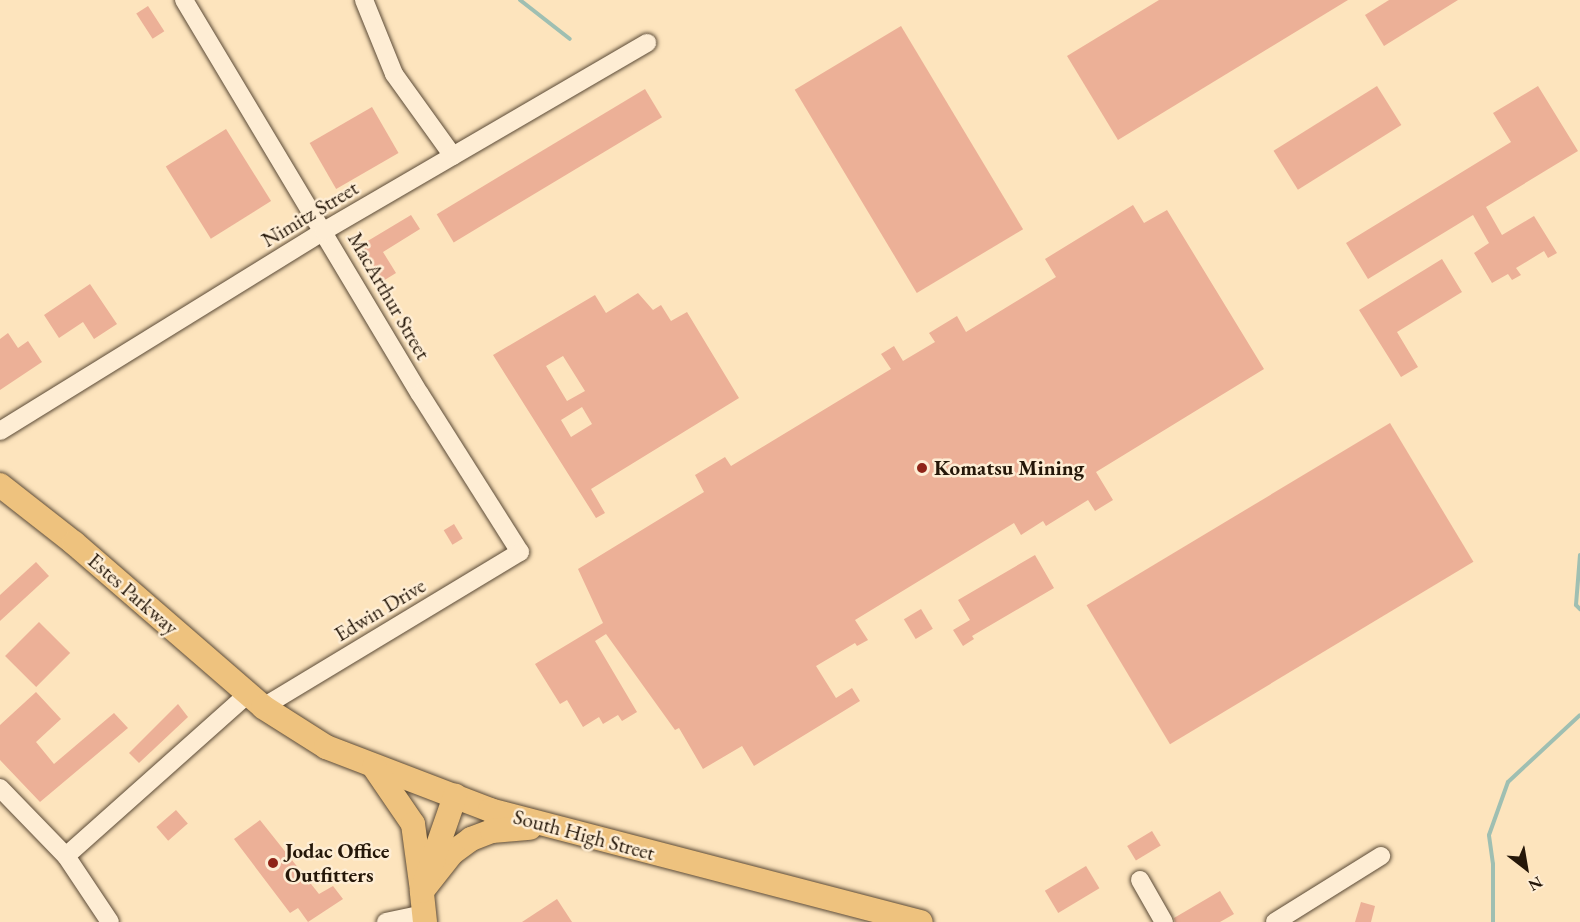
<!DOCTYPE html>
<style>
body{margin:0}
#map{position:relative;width:1580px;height:922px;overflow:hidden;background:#fde4bd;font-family:"EB Garamond",serif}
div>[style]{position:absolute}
.stream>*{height:4px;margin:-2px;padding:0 2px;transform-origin:2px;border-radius:2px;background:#9fbfb2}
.building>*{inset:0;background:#ecb097;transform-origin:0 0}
.roads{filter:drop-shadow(0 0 2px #5b4a36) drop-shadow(0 0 2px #5b4a36)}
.minor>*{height:18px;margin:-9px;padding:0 9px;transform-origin:9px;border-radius:9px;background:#feedd4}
.major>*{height:24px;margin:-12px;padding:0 12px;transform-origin:12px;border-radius:12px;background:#eec27e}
.dots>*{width:16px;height:16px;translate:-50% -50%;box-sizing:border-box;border:3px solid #feedd4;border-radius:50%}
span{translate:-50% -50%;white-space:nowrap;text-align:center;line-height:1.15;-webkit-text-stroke:5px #feedd4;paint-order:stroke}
.street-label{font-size:21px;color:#251709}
.poi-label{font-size:21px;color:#251709;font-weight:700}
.left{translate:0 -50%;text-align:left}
.north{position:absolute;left:1496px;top:838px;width:60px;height:60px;-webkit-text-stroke:4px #feedd4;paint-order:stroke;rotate:149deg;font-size:16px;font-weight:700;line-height:24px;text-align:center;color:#251709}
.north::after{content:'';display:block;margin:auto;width:21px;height:27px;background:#251709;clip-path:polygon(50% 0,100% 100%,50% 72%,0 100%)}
</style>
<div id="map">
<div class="stream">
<i style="left:520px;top:0;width:63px;rotate:38deg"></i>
<i style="left:1580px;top:555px;width:50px;rotate:94.6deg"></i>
<i style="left:1576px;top:605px;width:6px;rotate:45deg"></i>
<i style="left:1493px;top:922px;width:58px;rotate:-90deg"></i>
<i style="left:1493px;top:864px;width:29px;rotate:-98deg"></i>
<i style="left:1489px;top:835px;width:56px;rotate:-70.3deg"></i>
<i style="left:1508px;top:782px;width:98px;rotate:-42.9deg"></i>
</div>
<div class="building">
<i style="clip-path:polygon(1159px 0,1348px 0,1118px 140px,1067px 56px)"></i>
<i style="clip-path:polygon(1389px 0,1458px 0,1384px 46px,1365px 15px)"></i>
<i style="left:148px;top:6px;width:30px;height:14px;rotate:57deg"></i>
<i style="left:901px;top:26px;width:237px;height:124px;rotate:59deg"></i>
<i style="left:1377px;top:86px;width:46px;height:122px;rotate:58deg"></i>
<i style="clip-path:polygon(1538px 86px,1578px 151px,1486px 207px,1502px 235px,1534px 216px,1557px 253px,1548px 258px,1544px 251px,1516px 268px,1521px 275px,1512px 280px,1508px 274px,1492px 283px,1474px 253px,1489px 243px,1473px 215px,1368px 279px,1346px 243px,1511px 142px,1493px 113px)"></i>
<i style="left:645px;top:89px;width:33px;height:243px;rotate:59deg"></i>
<i style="left:372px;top:107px;width:53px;height:72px;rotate:60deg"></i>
<i style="left:226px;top:129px;width:85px;height:71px;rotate:58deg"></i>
<i style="clip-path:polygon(1133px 205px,1144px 223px,1167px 210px,1264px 369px,1096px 472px,1113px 500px,1095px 511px,1088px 500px,1046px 526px,1043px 521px,1021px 535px,1014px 523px,855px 620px,868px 640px,857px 646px,855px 643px,816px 666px,836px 698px,852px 688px,860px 701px,754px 766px,742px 746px,703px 769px,679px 728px,675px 730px,606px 634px,595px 641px,637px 712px,622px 721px,618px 715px,603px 724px,599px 717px,583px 727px,567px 700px,560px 704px,535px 664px,603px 623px,578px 569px,704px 492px,695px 475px,725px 457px,731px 466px,891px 369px,881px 354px,894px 346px,903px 361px,935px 342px,929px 333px,957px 316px,966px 332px,1056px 277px,1045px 259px)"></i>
<i style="clip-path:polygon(411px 215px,420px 229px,383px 252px,396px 273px,383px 281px,361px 245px)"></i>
<i style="clip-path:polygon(1442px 259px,1462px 292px,1397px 332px,1418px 367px,1401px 377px,1359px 310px)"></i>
<i style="clip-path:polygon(90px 284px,117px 324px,94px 339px,83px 322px,59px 338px,44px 315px)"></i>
<i style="clip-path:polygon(evenodd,638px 293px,653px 310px,661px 305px,671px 321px,687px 312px,739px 398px,591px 489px,605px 513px,596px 518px,493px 355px,595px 295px,606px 313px,638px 293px,563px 356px,585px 391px,567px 401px,546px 366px,563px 356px,638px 293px,582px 407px,592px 424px,571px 437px,561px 420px,582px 407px)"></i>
<i style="clip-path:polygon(8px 333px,18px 348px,28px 341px,42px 362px,0 390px,0 339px)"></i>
<i style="left:1390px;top:423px;width:162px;height:354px;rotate:59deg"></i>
<i style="left:454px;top:524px;width:17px;height:12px;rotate:59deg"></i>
<i style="clip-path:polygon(1035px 555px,1054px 588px,972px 636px,974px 639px,963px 646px,953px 630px,970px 620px,958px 600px)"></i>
<i style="clip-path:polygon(36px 562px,49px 576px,0 621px,0 595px)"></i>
<i style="left:921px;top:609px;width:23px;height:20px;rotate:59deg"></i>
<i style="left:39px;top:622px;width:44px;height:48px;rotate:45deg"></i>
<i style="clip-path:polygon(36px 692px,61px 719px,36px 742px,54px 764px,114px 713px,128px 728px,40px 802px,0 760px,0 725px)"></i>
<i style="clip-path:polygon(178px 704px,188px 717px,139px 763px,129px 753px)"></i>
<i style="left:176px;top:810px;width:18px;height:26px;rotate:49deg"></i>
<i style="clip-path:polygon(260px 820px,319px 894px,333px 886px,343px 899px,308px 922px,298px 908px,290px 913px,234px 839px)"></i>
<i style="left:1152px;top:831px;width:17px;height:29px;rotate:59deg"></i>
<i style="left:1086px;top:866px;width:26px;height:48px;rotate:59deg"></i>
<i style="clip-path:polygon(1220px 891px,1234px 914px,1220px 922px,1175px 922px,1174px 918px)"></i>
<i style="clip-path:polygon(557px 899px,572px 922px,522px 922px)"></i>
<i style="clip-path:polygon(1361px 902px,1375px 906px,1371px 922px,1355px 922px)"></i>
</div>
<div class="roads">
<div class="minor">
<i style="left:184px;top:0;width:459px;rotate:59.1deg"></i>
<i style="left:420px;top:394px;width:187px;rotate:57.7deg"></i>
<i style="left:520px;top:552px;width:300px;rotate:148.9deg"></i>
<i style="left:364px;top:0;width:80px;rotate:67.9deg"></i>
<i style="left:394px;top:74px;width:101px;rotate:54.3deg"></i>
<i style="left:0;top:431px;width:381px;rotate:-31.7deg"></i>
<i style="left:324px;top:231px;width:374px;rotate:-30.2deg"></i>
<i style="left:0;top:788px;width:95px;rotate:45.9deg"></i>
<i style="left:66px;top:856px;width:79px;rotate:56.3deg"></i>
<i style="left:66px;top:856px;width:244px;rotate:-41.7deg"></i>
<i style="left:1140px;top:880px;width:48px;rotate:60.3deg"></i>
<i style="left:386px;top:922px;width:39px;rotate:-12deg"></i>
<i style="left:1275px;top:922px;width:125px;rotate:-31.9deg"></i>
</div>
<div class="major">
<i style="left:0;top:485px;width:94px;rotate:38.1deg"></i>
<i style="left:74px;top:543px;width:250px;rotate:40.9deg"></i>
<i style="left:263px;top:707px;width:75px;rotate:32.4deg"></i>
<i style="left:326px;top:747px;width:176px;rotate:21deg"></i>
<i style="left:490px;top:810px;width:445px;rotate:14.6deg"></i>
<i style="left:374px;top:767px;width:69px;rotate:55.6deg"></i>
<i style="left:413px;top:824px;width:68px;rotate:82.3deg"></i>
<i style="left:422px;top:891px;width:48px;rotate:-51.7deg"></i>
<i style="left:452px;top:853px;width:24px;rotate:-36deg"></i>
<i style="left:471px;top:839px;width:22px;rotate:-21deg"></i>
<i style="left:492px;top:831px;width:38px;rotate:-5deg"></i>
<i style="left:425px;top:922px;width:31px;rotate:-96deg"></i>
<i style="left:422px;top:891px;width:101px;rotate:-70.8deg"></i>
</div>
</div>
<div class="dots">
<i style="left:922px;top:468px;background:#8f2418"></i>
<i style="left:273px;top:863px;background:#8f2418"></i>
</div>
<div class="street-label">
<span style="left:310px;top:214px;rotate:-31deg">Nimitz Street</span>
<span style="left:389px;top:296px;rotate:60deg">MacArthur Street</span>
<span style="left:133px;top:594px;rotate:41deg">Estes Parkway</span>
<span style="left:380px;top:610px;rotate:-31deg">Edwin Drive</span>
<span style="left:584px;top:835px;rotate:15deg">South High Street</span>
</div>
<div class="poi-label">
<span class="left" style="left:934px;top:468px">Komatsu Mining</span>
<span class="left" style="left:285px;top:863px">Jodac Office<br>Outfitters</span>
</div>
<div class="north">N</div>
</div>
